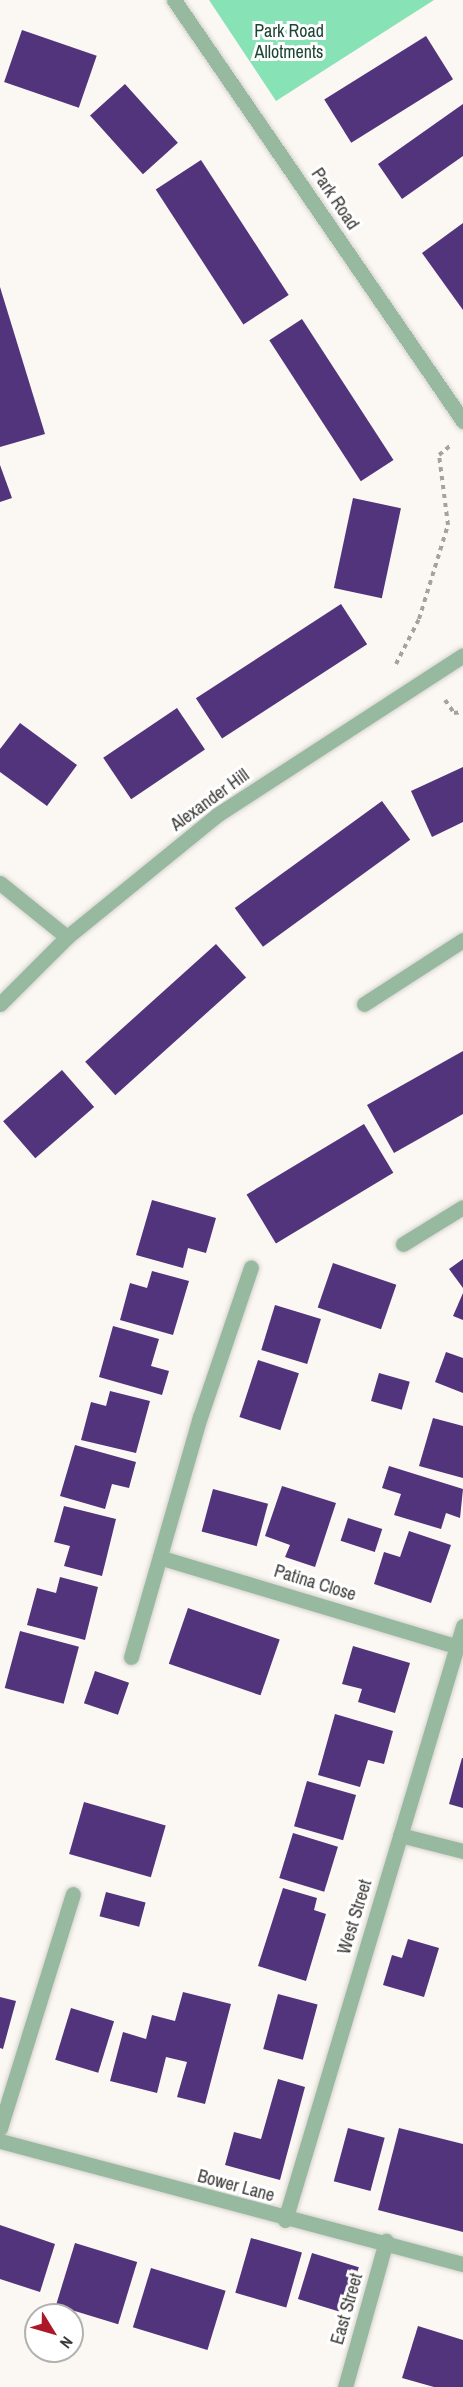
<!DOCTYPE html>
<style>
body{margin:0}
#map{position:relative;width:463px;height:2387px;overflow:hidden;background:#fbf8f3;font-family:"Archivo Narrow",sans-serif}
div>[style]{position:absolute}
.green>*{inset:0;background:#87e2b5}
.building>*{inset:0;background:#51347b;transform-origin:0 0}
.path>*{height:4px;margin-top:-2px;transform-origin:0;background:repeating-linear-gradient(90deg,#a5a39f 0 4.5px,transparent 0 9px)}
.roads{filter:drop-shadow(0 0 2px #d5d2ce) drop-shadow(0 0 2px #d5d2ce)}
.service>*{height:15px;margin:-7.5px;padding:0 7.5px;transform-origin:7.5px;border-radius:7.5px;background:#97b99f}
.minor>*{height:15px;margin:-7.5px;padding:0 7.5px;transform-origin:7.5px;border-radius:7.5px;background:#97b99f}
.tertiary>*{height:15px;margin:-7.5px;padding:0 7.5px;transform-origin:7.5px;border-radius:7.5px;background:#97b99f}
span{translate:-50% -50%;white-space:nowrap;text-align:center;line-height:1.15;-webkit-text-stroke:6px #fff;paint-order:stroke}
.park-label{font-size:18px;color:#1c4632}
.street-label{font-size:18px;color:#3c3b39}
.north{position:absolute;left:24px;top:2303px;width:60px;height:60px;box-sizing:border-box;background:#fff;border:2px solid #b1b1b0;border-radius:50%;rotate:127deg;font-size:16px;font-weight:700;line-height:24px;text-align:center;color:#3c3b39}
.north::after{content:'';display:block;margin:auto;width:21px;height:27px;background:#ac1828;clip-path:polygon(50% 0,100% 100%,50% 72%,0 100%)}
</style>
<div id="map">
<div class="green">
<i style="clip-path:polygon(209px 0,434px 0,276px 101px)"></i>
</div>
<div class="building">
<i style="left:22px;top:30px;width:79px;height:55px;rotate:19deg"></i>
<i style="left:426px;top:36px;width:51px;height:120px;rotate:58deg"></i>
<i style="left:125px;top:84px;width:79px;height:47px;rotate:48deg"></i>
<i style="clip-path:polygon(463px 104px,463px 156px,402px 199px,378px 164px)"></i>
<i style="left:201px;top:160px;width:161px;height:54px;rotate:57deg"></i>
<i style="clip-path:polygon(463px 223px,463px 310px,422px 253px)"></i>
<i style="clip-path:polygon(0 287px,45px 434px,0 447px)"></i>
<i style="left:302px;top:319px;width:168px;height:39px;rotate:57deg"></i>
<i style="clip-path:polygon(0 465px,12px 498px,0 502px)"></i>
<i style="left:353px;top:498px;width:49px;height:92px;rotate:12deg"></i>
<i style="left:341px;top:604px;width:48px;height:173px;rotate:57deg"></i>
<i style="left:177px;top:708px;width:50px;height:89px;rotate:56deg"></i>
<i style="clip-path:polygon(20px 723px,77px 765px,47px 806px,0 772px,0 749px)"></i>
<i style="clip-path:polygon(463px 767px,463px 822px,432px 837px,411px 791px)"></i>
<i style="left:382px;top:801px;width:48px;height:182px;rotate:54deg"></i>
<i style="left:216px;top:944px;width:45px;height:176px;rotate:48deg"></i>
<i style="clip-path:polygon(463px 1051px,463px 1114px,394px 1153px,367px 1105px)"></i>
<i style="left:62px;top:1070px;width:49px;height:78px;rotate:49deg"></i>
<i style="left:364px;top:1124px;width:57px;height:137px;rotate:59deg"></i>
<i style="clip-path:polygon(152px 1200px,216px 1218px,206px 1253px,188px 1248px,183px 1268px,136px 1255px)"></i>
<i style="clip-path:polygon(463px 1259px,463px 1288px,449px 1269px)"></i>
<i style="left:333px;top:1263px;width:67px;height:47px;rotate:19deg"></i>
<i style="clip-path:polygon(152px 1271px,189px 1281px,173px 1335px,120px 1320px,130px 1283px,147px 1288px)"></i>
<i style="clip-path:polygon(463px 1293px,463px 1320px,453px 1316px)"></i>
<i style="left:275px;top:1305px;width:48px;height:47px;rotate:17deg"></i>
<i style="clip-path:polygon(113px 1326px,159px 1339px,151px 1366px,169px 1371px,162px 1395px,99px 1377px)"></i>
<i style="clip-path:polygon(446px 1352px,463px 1358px,463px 1393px,435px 1382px)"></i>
<i style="left:258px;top:1360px;width:43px;height:60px;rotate:18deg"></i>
<i style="left:379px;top:1373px;width:32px;height:29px;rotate:16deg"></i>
<i style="clip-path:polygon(110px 1391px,150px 1401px,136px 1453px,81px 1440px,91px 1402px,106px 1406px)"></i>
<i style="clip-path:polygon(433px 1418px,463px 1426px,463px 1478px,419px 1466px)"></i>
<i style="clip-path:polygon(75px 1445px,136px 1462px,129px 1488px,112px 1484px,105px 1509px,60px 1496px)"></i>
<i style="clip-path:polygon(389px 1466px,463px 1489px,460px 1518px,446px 1513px,441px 1529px,394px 1515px,401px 1494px,382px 1488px)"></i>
<i style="clip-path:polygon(282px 1486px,336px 1503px,315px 1567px,285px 1557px,290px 1545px,265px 1536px)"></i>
<i style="left:213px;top:1489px;width:57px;height:44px;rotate:15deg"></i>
<i style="clip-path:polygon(64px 1506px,116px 1519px,102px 1576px,64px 1566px,70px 1546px,54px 1542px)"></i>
<i style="left:348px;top:1518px;width:36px;height:24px;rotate:18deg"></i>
<i style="clip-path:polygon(409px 1531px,451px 1545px,431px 1603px,374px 1584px,384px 1552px,400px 1557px)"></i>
<i style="clip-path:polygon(60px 1577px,98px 1587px,85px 1640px,27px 1625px,37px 1588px,56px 1593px)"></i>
<i style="left:188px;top:1608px;width:97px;height:59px;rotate:19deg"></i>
<i style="left:20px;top:1631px;width:61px;height:59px;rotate:15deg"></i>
<i style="clip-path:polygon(353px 1646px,410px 1663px,395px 1713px,358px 1702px,362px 1689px,342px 1684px)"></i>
<i style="left:95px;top:1671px;width:36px;height:34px;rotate:19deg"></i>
<i style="clip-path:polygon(335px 1714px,393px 1731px,384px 1764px,368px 1760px,360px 1787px,318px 1775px)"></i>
<i style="clip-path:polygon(462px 1758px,463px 1758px,463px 1808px,449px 1804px)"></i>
<i style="left:307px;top:1781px;width:51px;height:47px;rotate:16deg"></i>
<i style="left:84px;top:1802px;width:85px;height:54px;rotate:16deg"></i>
<i style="left:293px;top:1833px;width:47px;height:47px;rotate:17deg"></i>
<i style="clip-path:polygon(283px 1888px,317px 1898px,314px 1910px,326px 1914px,306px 1981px,258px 1966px)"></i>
<i style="left:106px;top:1892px;width:41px;height:25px;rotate:15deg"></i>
<i style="clip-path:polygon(408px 1939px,439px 1948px,424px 1997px,383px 1985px,392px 1955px,402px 1958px)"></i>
<i style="clip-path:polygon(183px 1992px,231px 2004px,205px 2104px,177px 2097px,187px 2062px,166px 2057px,157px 2093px,110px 2081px,123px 2032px,146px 2039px,152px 2015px,175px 2021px)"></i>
<i style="left:278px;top:1994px;width:41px;height:57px;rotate:15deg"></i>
<i style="clip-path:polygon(0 1997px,16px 2001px,3px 2049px,0 2048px)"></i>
<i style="left:71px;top:2008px;width:45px;height:54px;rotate:17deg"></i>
<i style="clip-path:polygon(278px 2079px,305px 2087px,280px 2180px,225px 2165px,234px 2132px,261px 2139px)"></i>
<i style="left:348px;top:2128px;width:38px;height:55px;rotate:15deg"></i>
<i style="clip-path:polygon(399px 2128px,463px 2144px,463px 2232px,378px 2210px)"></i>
<i style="clip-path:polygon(0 2225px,55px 2244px,40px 2292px,0 2279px)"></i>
<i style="left:251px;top:2238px;width:53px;height:57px;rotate:16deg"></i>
<i style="left:75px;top:2243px;width:65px;height:65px;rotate:17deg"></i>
<i style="left:312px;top:2253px;width:49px;height:48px;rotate:17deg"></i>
<i style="left:151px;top:2268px;width:78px;height:62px;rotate:17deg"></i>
<i style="clip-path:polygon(418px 2326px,463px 2340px,463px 2387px,434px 2387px,402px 2378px)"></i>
</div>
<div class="path">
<i style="left:396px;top:664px;width:51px;rotate:-62.9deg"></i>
<i style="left:419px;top:619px;width:98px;rotate:-72.9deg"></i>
<i style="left:448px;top:525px;width:71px;rotate:-97.3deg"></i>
<i style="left:439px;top:455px;width:16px;rotate:-40deg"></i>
<i style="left:445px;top:700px;width:16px;rotate:55deg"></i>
<i style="left:454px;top:713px;width:9px;rotate:-6deg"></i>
</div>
<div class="roads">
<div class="service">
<i style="left:364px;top:1004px;width:118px;rotate:-32.9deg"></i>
<i style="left:200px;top:1417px;width:158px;rotate:-71.2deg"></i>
<i style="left:0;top:2128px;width:245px;rotate:-72.7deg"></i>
</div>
<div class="minor">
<i style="left:174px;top:0;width:511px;rotate:55.53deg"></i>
<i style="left:0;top:883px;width:86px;rotate:38.9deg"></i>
<i style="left:0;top:1004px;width:95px;rotate:-45deg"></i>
<i style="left:67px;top:937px;width:193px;rotate:-39.1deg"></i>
<i style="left:217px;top:815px;width:293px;rotate:-33deg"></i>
<i style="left:403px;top:1244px;width:70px;rotate:-31.7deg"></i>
<i style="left:162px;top:1558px;width:307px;rotate:16.7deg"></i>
<i style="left:131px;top:1657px;width:250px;rotate:-74deg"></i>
<i style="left:400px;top:1835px;width:65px;rotate:14.3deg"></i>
<i style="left:285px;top:2220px;width:620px;rotate:-73.32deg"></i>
<i style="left:345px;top:2387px;width:152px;rotate:-74.3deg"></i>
</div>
<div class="tertiary">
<i style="left:0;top:2141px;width:479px;rotate:14.9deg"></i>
</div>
</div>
<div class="park-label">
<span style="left:289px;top:42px">Park Road<br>Allotments</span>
</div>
<div class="street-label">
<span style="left:335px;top:199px;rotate:56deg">Park Road</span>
<span style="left:210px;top:800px;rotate:-36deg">Alexander Hill</span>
<span style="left:315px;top:1583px;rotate:17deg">Patina Close</span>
<span style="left:355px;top:1917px;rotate:-73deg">West Street</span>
<span style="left:236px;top:2186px;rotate:15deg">Bower Lane</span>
<span style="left:347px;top:2309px;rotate:-74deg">East Street</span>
</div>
<div class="north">N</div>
</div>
